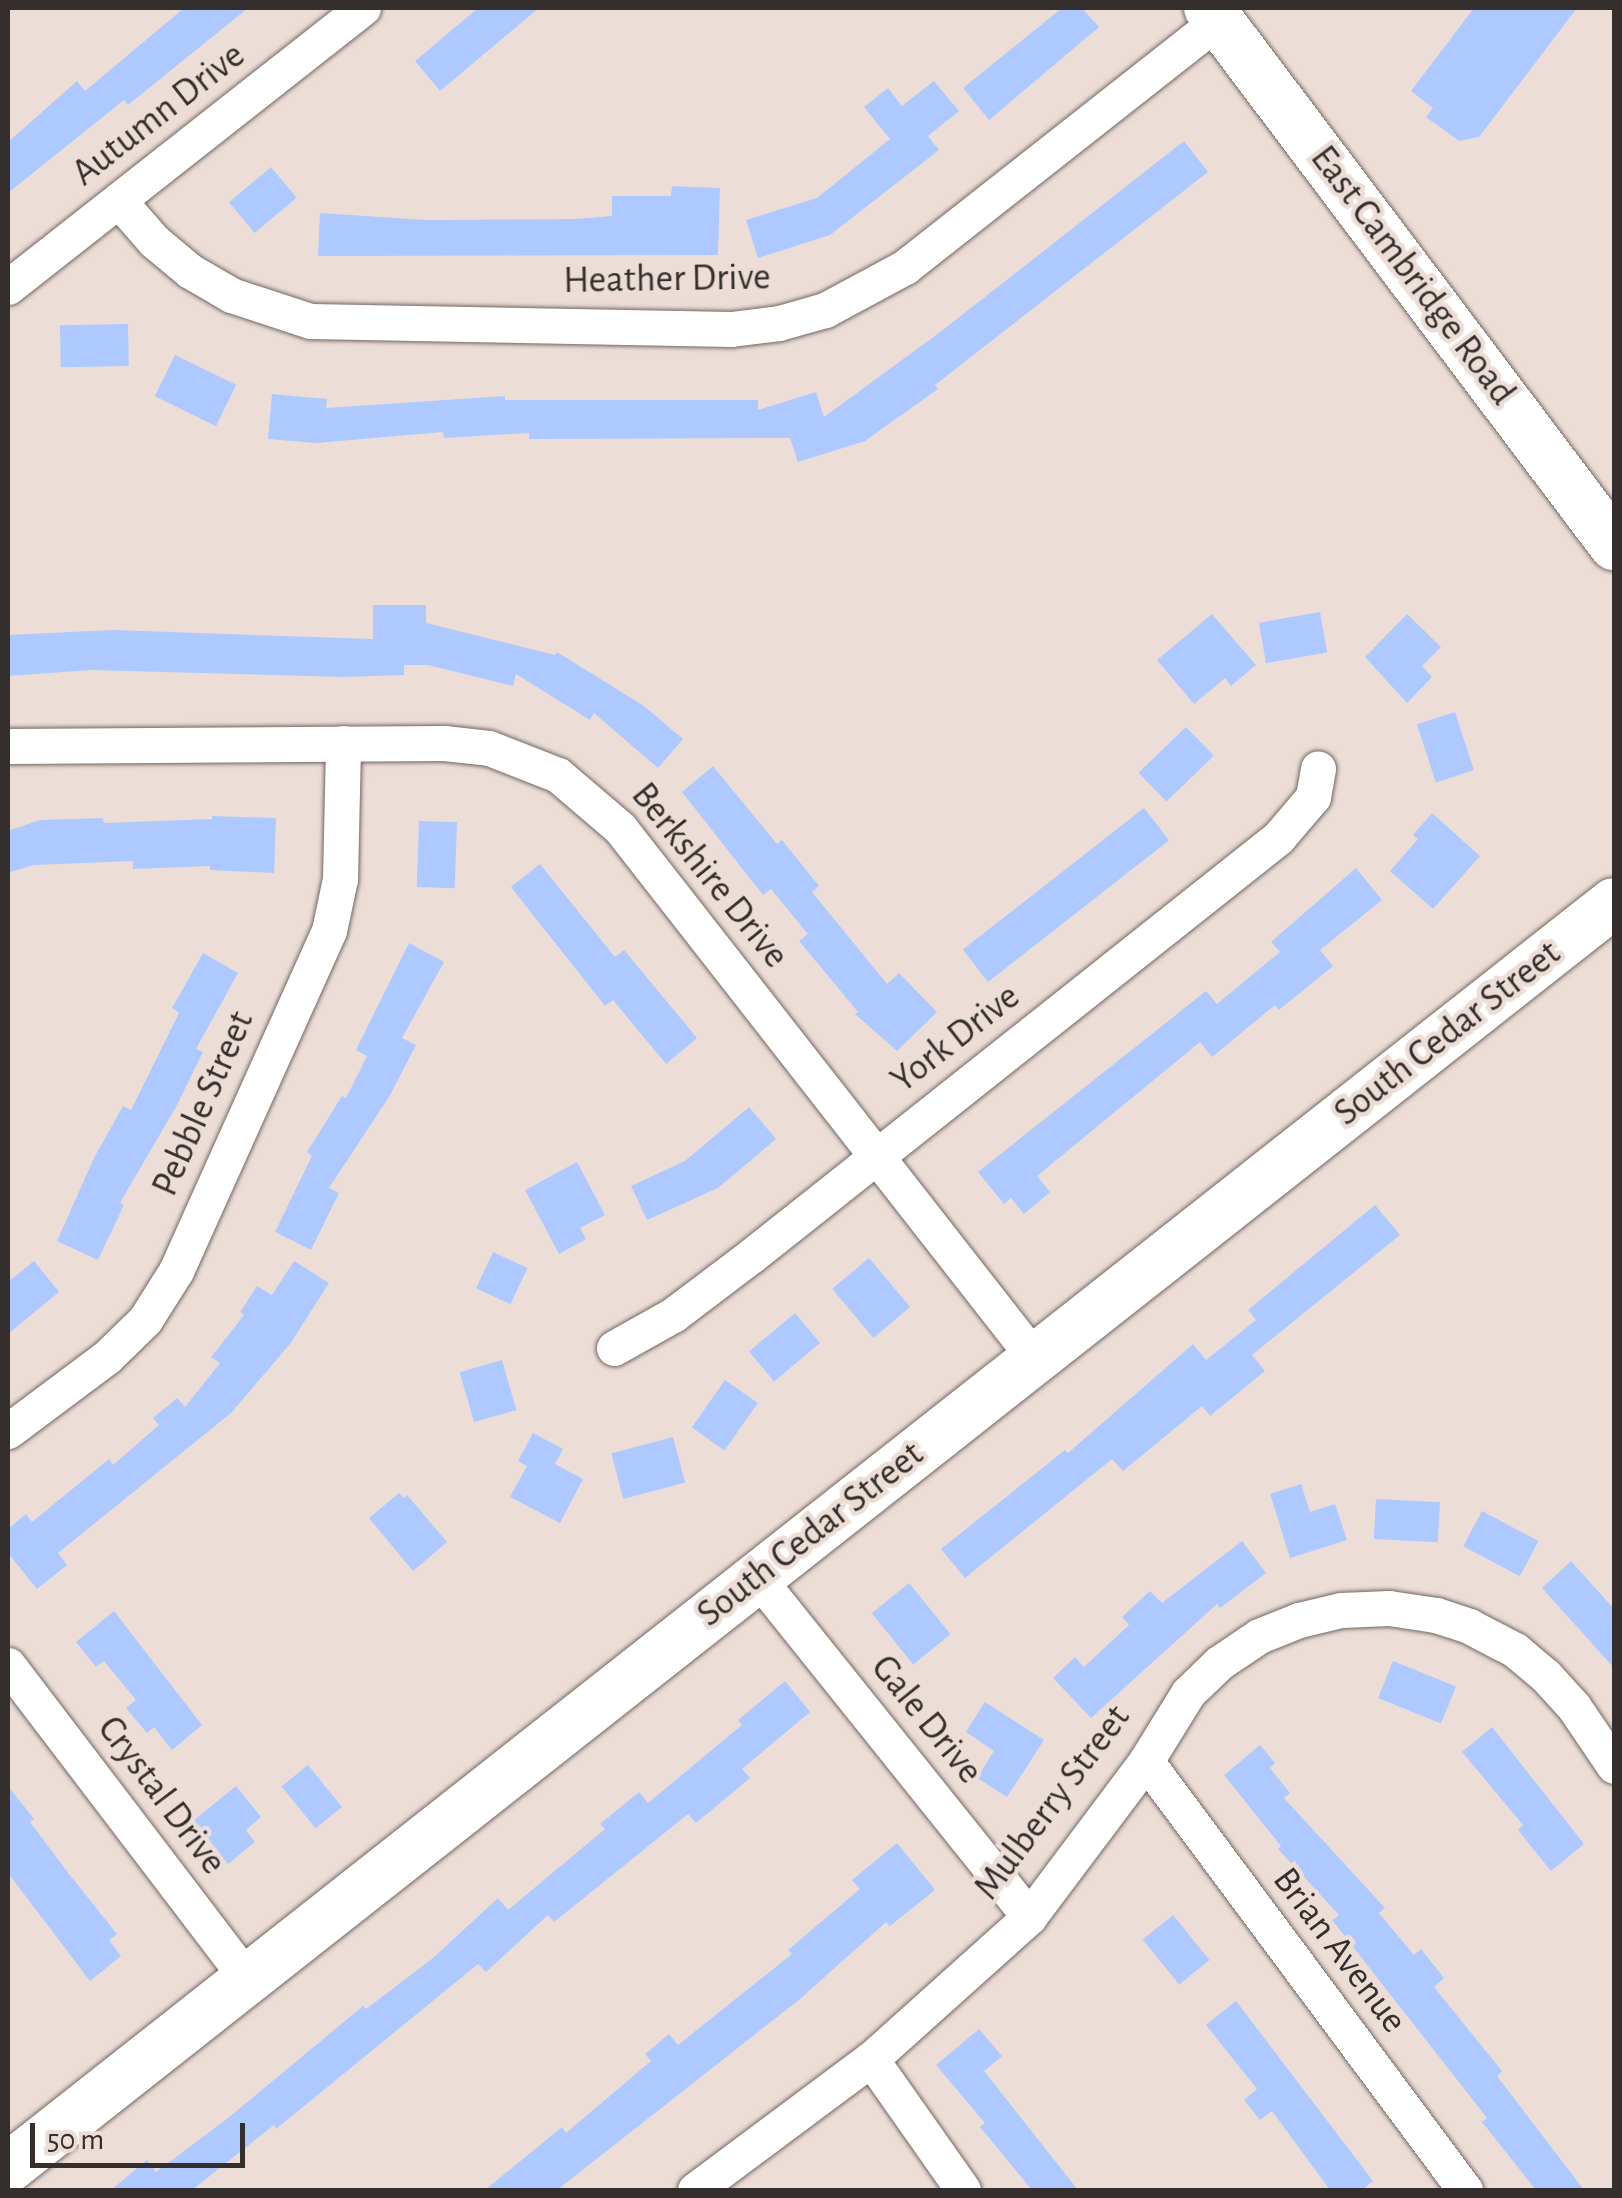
<!DOCTYPE html>
<style>
body{margin:0}
#map{position:relative;width:1622px;height:2198px;overflow:hidden;background:#ecded7;font-family:"Alegreya Sans",sans-serif}
div>[style]{position:absolute}
.building>*{inset:0;background:#adc9ff;transform-origin:0 0}
.roads{filter:drop-shadow(0 0 2px #736761) drop-shadow(0 0 2px #736761)}
.street>*{height:35px;margin:-17.5px;padding:0 17.5px;transform-origin:17.5px;border-radius:17.5px;background:#fff}
.secondary>*{height:50px;margin:-25px;padding:0 25px;transform-origin:25px;border-radius:25px;background:#fff}
span{translate:-50% -50%;white-space:nowrap;text-align:center;line-height:1.15;-webkit-text-stroke:9px #ecded7;paint-order:stroke}
.street-label{font-size:38px;color:#342f2c}
.frame{position:absolute;inset:0;border:10px solid #342f2c;pointer-events:none}
.scale{position:absolute;left:30px;top:2123px;width:215px;height:45px;box-sizing:border-box;border:5px solid #342f2c;border-top:0;padding-left:12px;font-size:30px;line-height:35px;white-space:nowrap;color:#342f2c;-webkit-text-stroke:8px #ecded7;paint-order:stroke}
</style>
<div id="map">
<div class="building">
<i style="clip-path:polygon(184px 8px,248px 8px,128px 105px,124px 100px,8px 193px,8px 142px,77px 81px,85px 91px)"></i>
<i style="clip-path:polygon(478px 8px,539px 8px,440px 91px,415px 61px)"></i>
<i style="clip-path:polygon(1062px 8px,1082px 8px,1099px 27px,989px 120px,963px 88px)"></i>
<i style="clip-path:polygon(1474px 8px,1577px 8px,1479px 137px,1459px 141px,1426px 117px,1433px 108px,1411px 91px)"></i>
<i style="clip-path:polygon(934px 81px,959px 111px,928px 136px,939px 150px,830px 235px,758px 258px,746px 220px,817px 198px,890px 139px,864px 107px,888px 88px,902px 106px)"></i>
<i style="clip-path:polygon(1184px 141px,1208px 172px,935px 385px,938px 389px,865px 441px,798px 462px,790px 438px,529px 439px,529px 433px,444px 438px,443px 432px,316px 443px,268px 439px,272px 394px,327px 399px,326px 408px,505px 396px,505px 400px,758px 400px,758px 410px,816px 392px,824px 417px,939px 333px)"></i>
<i style="left:271px;top:167px;width:40px;height:55px;rotate:50deg"></i>
<i style="clip-path:polygon(672px 186px,720px 188px,718px 255px,318px 256px,320px 213px,425px 220px,575px 219px,612px 216px,612px 196px,671px 196px)"></i>
<i style="left:128px;top:324px;width:42px;height:68px;rotate:89deg"></i>
<i style="left:175px;top:355px;width:68px;height:46px;rotate:26deg"></i>
<i style="clip-path:polygon(373px 605px,426px 605px,426px 623px,555px 655px,557px 652px,644px 706px,683px 739px,658px 768px,594px 713px,590px 720px,516px 674px,513px 686px,428px 665px,404px 665px,404px 675px,344px 677px,91px 670px,8px 676px,8px 635px,113px 630px,373px 639px)"></i>
<i style="left:1320px;top:612px;width:41px;height:62px;rotate:80deg"></i>
<i style="clip-path:polygon(1212px 614px,1256px 665px,1231px 686px,1225px 678px,1194px 704px,1157px 660px)"></i>
<i style="clip-path:polygon(1407px 614px,1441px 647px,1422px 666px,1432px 677px,1407px 703px,1365px 657px)"></i>
<i style="left:1455px;top:712px;width:61px;height:40px;rotate:72deg"></i>
<i style="left:1186px;top:727px;width:40px;height:66px;rotate:46deg"></i>
<i style="clip-path:polygon(713px 766px,777px 844px,782px 840px,819px 886px,812px 892px,887px 984px,899px 973px,937px 1012px,897px 1051px,855px 1014px,858px 1012px,799px 941px,808px 934px,771px 889px,763px 895px,682px 792px)"></i>
<i style="left:1144px;top:808px;width:41px;height:230px;rotate:52deg"></i>
<i style="clip-path:polygon(1432px 813px,1480px 856px,1433px 909px,1390px 871px,1418px 839px,1413px 835px)"></i>
<i style="clip-path:polygon(212px 816px,276px 818px,274px 873px,210px 870px,210px 866px,133px 869px,133px 861px,33px 865px,8px 873px,8px 831px,40px 820px,103px 818px,104px 823px,212px 819px)"></i>
<i style="left:419px;top:821px;width:38px;height:66px;rotate:2deg"></i>
<i style="clip-path:polygon(540px 864px,615px 957px,624px 950px,697px 1038px,666px 1064px,613px 1000px,605px 1006px,511px 887px)"></i>
<i style="clip-path:polygon(1356px 868px,1382px 900px,1320px 950px,1333px 966px,1279px 1010px,1275px 1005px,1212px 1057px,1200px 1042px,1037px 1176px,1050px 1192px,1024px 1214px,1011px 1198px,1004px 1204px,978px 1172px,1206px 991px,1217px 1004px,1280px 952px,1271px 942px)"></i>
<i style="clip-path:polygon(409px 943px,444px 962px,402px 1038px,416px 1045px,389px 1097px,329px 1188px,339px 1193px,311px 1250px,275px 1232px,312px 1156px,307px 1152px,342px 1096px,346px 1098px,367px 1056px,356px 1050px)"></i>
<i style="clip-path:polygon(203px 953px,238px 973px,196px 1049px,203px 1052px,177px 1105px,120px 1203px,124px 1205px,98px 1260px,57px 1241px,94px 1158px,123px 1106px,131px 1110px,179px 1013px,172px 1008px)"></i>
<i style="clip-path:polygon(749px 1107px,776px 1139px,718px 1188px,647px 1220px,631px 1186px,685px 1161px)"></i>
<i style="clip-path:polygon(577px 1162px,605px 1215px,580px 1228px,586px 1239px,559px 1254px,525px 1190px)"></i>
<i style="clip-path:polygon(1375px 1205px,1400px 1235px,1252px 1355px,1265px 1371px,1210px 1416px,1202px 1406px,1123px 1471px,1112px 1459px,965px 1578px,941px 1549px,1065px 1450px,1068px 1453px,1193px 1344px,1206px 1360px,1256px 1320px,1248px 1310px)"></i>
<i style="left:493px;top:1252px;width:38px;height:40px;rotate:25deg"></i>
<i style="left:869px;top:1258px;width:64px;height:48px;rotate:50deg"></i>
<i style="clip-path:polygon(34px 1261px,59px 1292px,8px 1334px,8px 1282px)"></i>
<i style="clip-path:polygon(294px 1261px,329px 1283px,290px 1344px,231px 1413px,58px 1553px,67px 1565px,37px 1589px,8px 1553px,8px 1529px,26px 1514px,32px 1522px,109px 1459px,113px 1465px,159px 1425px,153px 1418px,177px 1398px,185px 1407px,220px 1363px,211px 1357px,244px 1315px,240px 1312px,257px 1286px,272px 1295px)"></i>
<i style="left:795px;top:1313px;width:39px;height:60px;rotate:50deg"></i>
<i style="left:502px;top:1360px;width:52px;height:44px;rotate:74deg"></i>
<i style="left:725px;top:1380px;width:40px;height:58px;rotate:35deg"></i>
<i style="clip-path:polygon(533px 1433px,563px 1449px,555px 1464px,583px 1479px,560px 1523px,510px 1497px,527px 1466px,518px 1461px)"></i>
<i style="left:673px;top:1437px;width:47px;height:64px;rotate:75deg"></i>
<i style="clip-path:polygon(1301px 1484px,1310px 1512px,1335px 1504px,1347px 1540px,1290px 1558px,1270px 1494px)"></i>
<i style="clip-path:polygon(399px 1493px,404px 1498px,407px 1495px,447px 1542px,413px 1571px,369px 1518px)"></i>
<i style="left:1376px;top:1499px;width:64px;height:40px;rotate:3deg"></i>
<i style="left:1482px;top:1511px;width:64px;height:40px;rotate:28deg"></i>
<i style="clip-path:polygon(1242px 1541px,1266px 1573px,1220px 1608px,1217px 1604px,1091px 1718px,1053px 1678px,1075px 1657px,1084px 1667px,1129px 1625px,1122px 1617px,1150px 1591px,1162px 1603px)"></i>
<i style="clip-path:polygon(1571px 1561px,1614px 1609px,1614px 1668px,1542px 1588px)"></i>
<i style="left:909px;top:1583px;width:66px;height:48px;rotate:51deg"></i>
<i style="clip-path:polygon(114px 1611px,202px 1725px,172px 1750px,154px 1727px,147px 1733px,126px 1708px,136px 1700px,104px 1661px,96px 1667px,76px 1642px)"></i>
<i style="left:1393px;top:1661px;width:68px;height:40px;rotate:22deg"></i>
<i style="clip-path:polygon(785px 1681px,810px 1712px,742px 1769px,750px 1778px,696px 1823px,688px 1814px,554px 1922px,548px 1915px,486px 1972px,478px 1964px,276px 2129px,274px 2125px,192px 2190px,111px 2190px,147px 2160px,156px 2172px,228px 2118px,363px 2006px,366px 2009px,433px 1958px,498px 1898px,508px 1910px,605px 1829px,600px 1824px,639px 1792px,648px 1803px,742px 1725px,738px 1720px)"></i>
<i style="clip-path:polygon(985px 1702px,1044px 1740px,1007px 1797px,977px 1778px,994px 1751px,966px 1732px)"></i>
<i style="clip-path:polygon(1492px 1727px,1584px 1844px,1551px 1871px,1518px 1830px,1523px 1825px,1462px 1752px)"></i>
<i style="clip-path:polygon(1260px 1745px,1275px 1763px,1270px 1768px,1290px 1793px,1284px 1798px,1385px 1908px,1379px 1913px,1414px 1955px,1421px 1949px,1444px 1978px,1434px 1987px,1502px 2071px,1497px 2076px,1584px 2190px,1536px 2190px,1482px 2122px,1487px 2118px,1332px 1920px,1339px 1915px,1278px 1849px,1281px 1846px,1224px 1775px)"></i>
<i style="left:308px;top:1765px;width:54px;height:34px;rotate:51deg"></i>
<i style="clip-path:polygon(8px 1786px,34px 1819px,30px 1822px,69px 1874px,117px 1934px,109px 1940px,121px 1956px,90px 1981px,8px 1873px)"></i>
<i style="clip-path:polygon(236px 1786px,261px 1817px,246px 1830px,255px 1842px,228px 1864px,193px 1821px)"></i>
<i style="clip-path:polygon(897px 1843px,935px 1890px,890px 1926px,886px 1922px,800px 1999px,557px 2190px,485px 2190px,562px 2127px,566px 2133px,651px 2061px,645px 2054px,669px 2034px,678px 2045px,792px 1954px,788px 1950px,860px 1889px,852px 1880px)"></i>
<i style="left:1173px;top:1915px;width:58px;height:39px;rotate:51deg"></i>
<i style="clip-path:polygon(1236px 2001px,1373px 2181px,1362px 2190px,1330px 2190px,1272px 2111px,1260px 2120px,1244px 2100px,1257px 2089px,1206px 2025px)"></i>
<i style="clip-path:polygon(979px 2029px,1002px 2056px,984px 2071px,1078px 2190px,1032px 2190px,980px 2127px,985px 2123px,936px 2065px)"></i>
</div>
<div class="roads">
<div class="street">
<i style="left:120px;top:202px;width:52px;rotate:48.9deg"></i>
<i style="left:154px;top:241px;width:47px;rotate:39.8deg"></i>
<i style="left:190px;top:271px;width:48px;rotate:30.3deg"></i>
<i style="left:231px;top:295px;width:83px;rotate:18.2deg"></i>
<i style="left:310px;top:321px;width:421px;rotate:1.1deg"></i>
<i style="left:731px;top:329px;width:48px;rotate:-7.1deg"></i>
<i style="left:779px;top:323px;width:48px;rotate:-15.8deg"></i>
<i style="left:825px;top:310px;width:91px;rotate:-28.3deg"></i>
<i style="left:905px;top:267px;width:400px;rotate:-38.2deg"></i>
<i style="left:8px;top:287px;width:452px;rotate:-38.2deg"></i>
<i style="left:8px;top:746px;width:436px;rotate:-0.4deg"></i>
<i style="left:444px;top:743px;width:45px;rotate:6.3deg"></i>
<i style="left:489px;top:748px;width:74px;rotate:21.4deg"></i>
<i style="left:558px;top:775px;width:82px;rotate:40.5deg"></i>
<i style="left:620px;top:828px;width:674px;rotate:51.99deg"></i>
<i style="left:614px;top:1348px;width:68px;rotate:-29.2deg"></i>
<i style="left:673px;top:1315px;width:98px;rotate:-37.1deg"></i>
<i style="left:751px;top:1256px;width:673px;rotate:-38.42deg"></i>
<i style="left:1278px;top:838px;width:54px;rotate:-49.5deg"></i>
<i style="left:1313px;top:797px;width:29px;rotate:-80deg"></i>
<i style="left:8px;top:1431px;width:124px;rotate:-36.8deg"></i>
<i style="left:107px;top:1357px;width:53px;rotate:-44.2deg"></i>
<i style="left:145px;top:1320px;width:58px;rotate:-57.7deg"></i>
<i style="left:176px;top:1271px;width:373px;rotate:-65.8deg"></i>
<i style="left:329px;top:931px;width:53px;rotate:-78.1deg"></i>
<i style="left:340px;top:879px;width:136px;rotate:-88.7deg"></i>
<i style="left:757px;top:1577px;width:435px;rotate:51.3deg"></i>
<i style="left:8px;top:1665px;width:395px;rotate:52.7deg"></i>
<i style="left:1146px;top:1761px;width:535px;rotate:53.37deg"></i>
<i style="left:871px;top:2059px;width:160px;rotate:54.9deg"></i>
<i style="left:695px;top:2190px;width:219px;rotate:-36.7deg"></i>
<i style="left:871px;top:2059px;width:212px;rotate:-41.9deg"></i>
<i style="left:1029px;top:1917px;width:195px;rotate:-53.1deg"></i>
<i style="left:1146px;top:1761px;width:80px;rotate:-58.3deg"></i>
<i style="left:1188px;top:1693px;width:43px;rotate:-44.1deg"></i>
<i style="left:1219px;top:1663px;width:48px;rotate:-34deg"></i>
<i style="left:1259px;top:1636px;width:43px;rotate:-21.8deg"></i>
<i style="left:1299px;top:1620px;width:43px;rotate:-13.4deg"></i>
<i style="left:1341px;top:1610px;width:48px;rotate:-2.4deg"></i>
<i style="left:1389px;top:1608px;width:48px;rotate:8.5deg"></i>
<i style="left:1436px;top:1615px;width:35px;rotate:18deg"></i>
<i style="left:1469px;top:1626px;width:52px;rotate:27.6deg"></i>
<i style="left:1515px;top:1650px;width:39px;rotate:40deg"></i>
<i style="left:1545px;top:1675px;width:43px;rotate:47.8deg"></i>
<i style="left:1574px;top:1707px;width:71px;rotate:55.9deg"></i>
</div>
<div class="secondary">
<i style="left:1209px;top:8px;width:673px;rotate:52.98deg"></i>
<i style="left:8px;top:2168px;width:2044px;rotate:-38.23deg"></i>
</div>
</div>
<div class="street-label">
<span style="left:159px;top:115px;rotate:-38deg">Autumn Drive</span>
<span style="left:1412px;top:276px;rotate:53deg">East Cambridge Road</span>
<span style="left:667px;top:280px;rotate:-1deg">Heather Drive</span>
<span style="left:709px;top:876px;rotate:51deg">Berkshire Drive</span>
<span style="left:1448px;top:1034px;rotate:-38deg">South Cedar Street</span>
<span style="left:956px;top:1039px;rotate:-38deg">York Drive</span>
<span style="left:204px;top:1104px;rotate:-66deg">Pebble Street</span>
<span style="left:811px;top:1535px;rotate:-38deg">South Cedar Street</span>
<span style="left:926px;top:1720px;rotate:51deg">Gale Drive</span>
<span style="left:161px;top:1796px;rotate:53deg">Crystal Drive</span>
<span style="left:1053px;top:1803px;rotate:-53deg">Mulberry Street</span>
<span style="left:1339px;top:1951px;rotate:53deg">Brian Avenue</span>
</div>
<div class="frame"></div>
<div class="scale">50 m</div>
</div>
